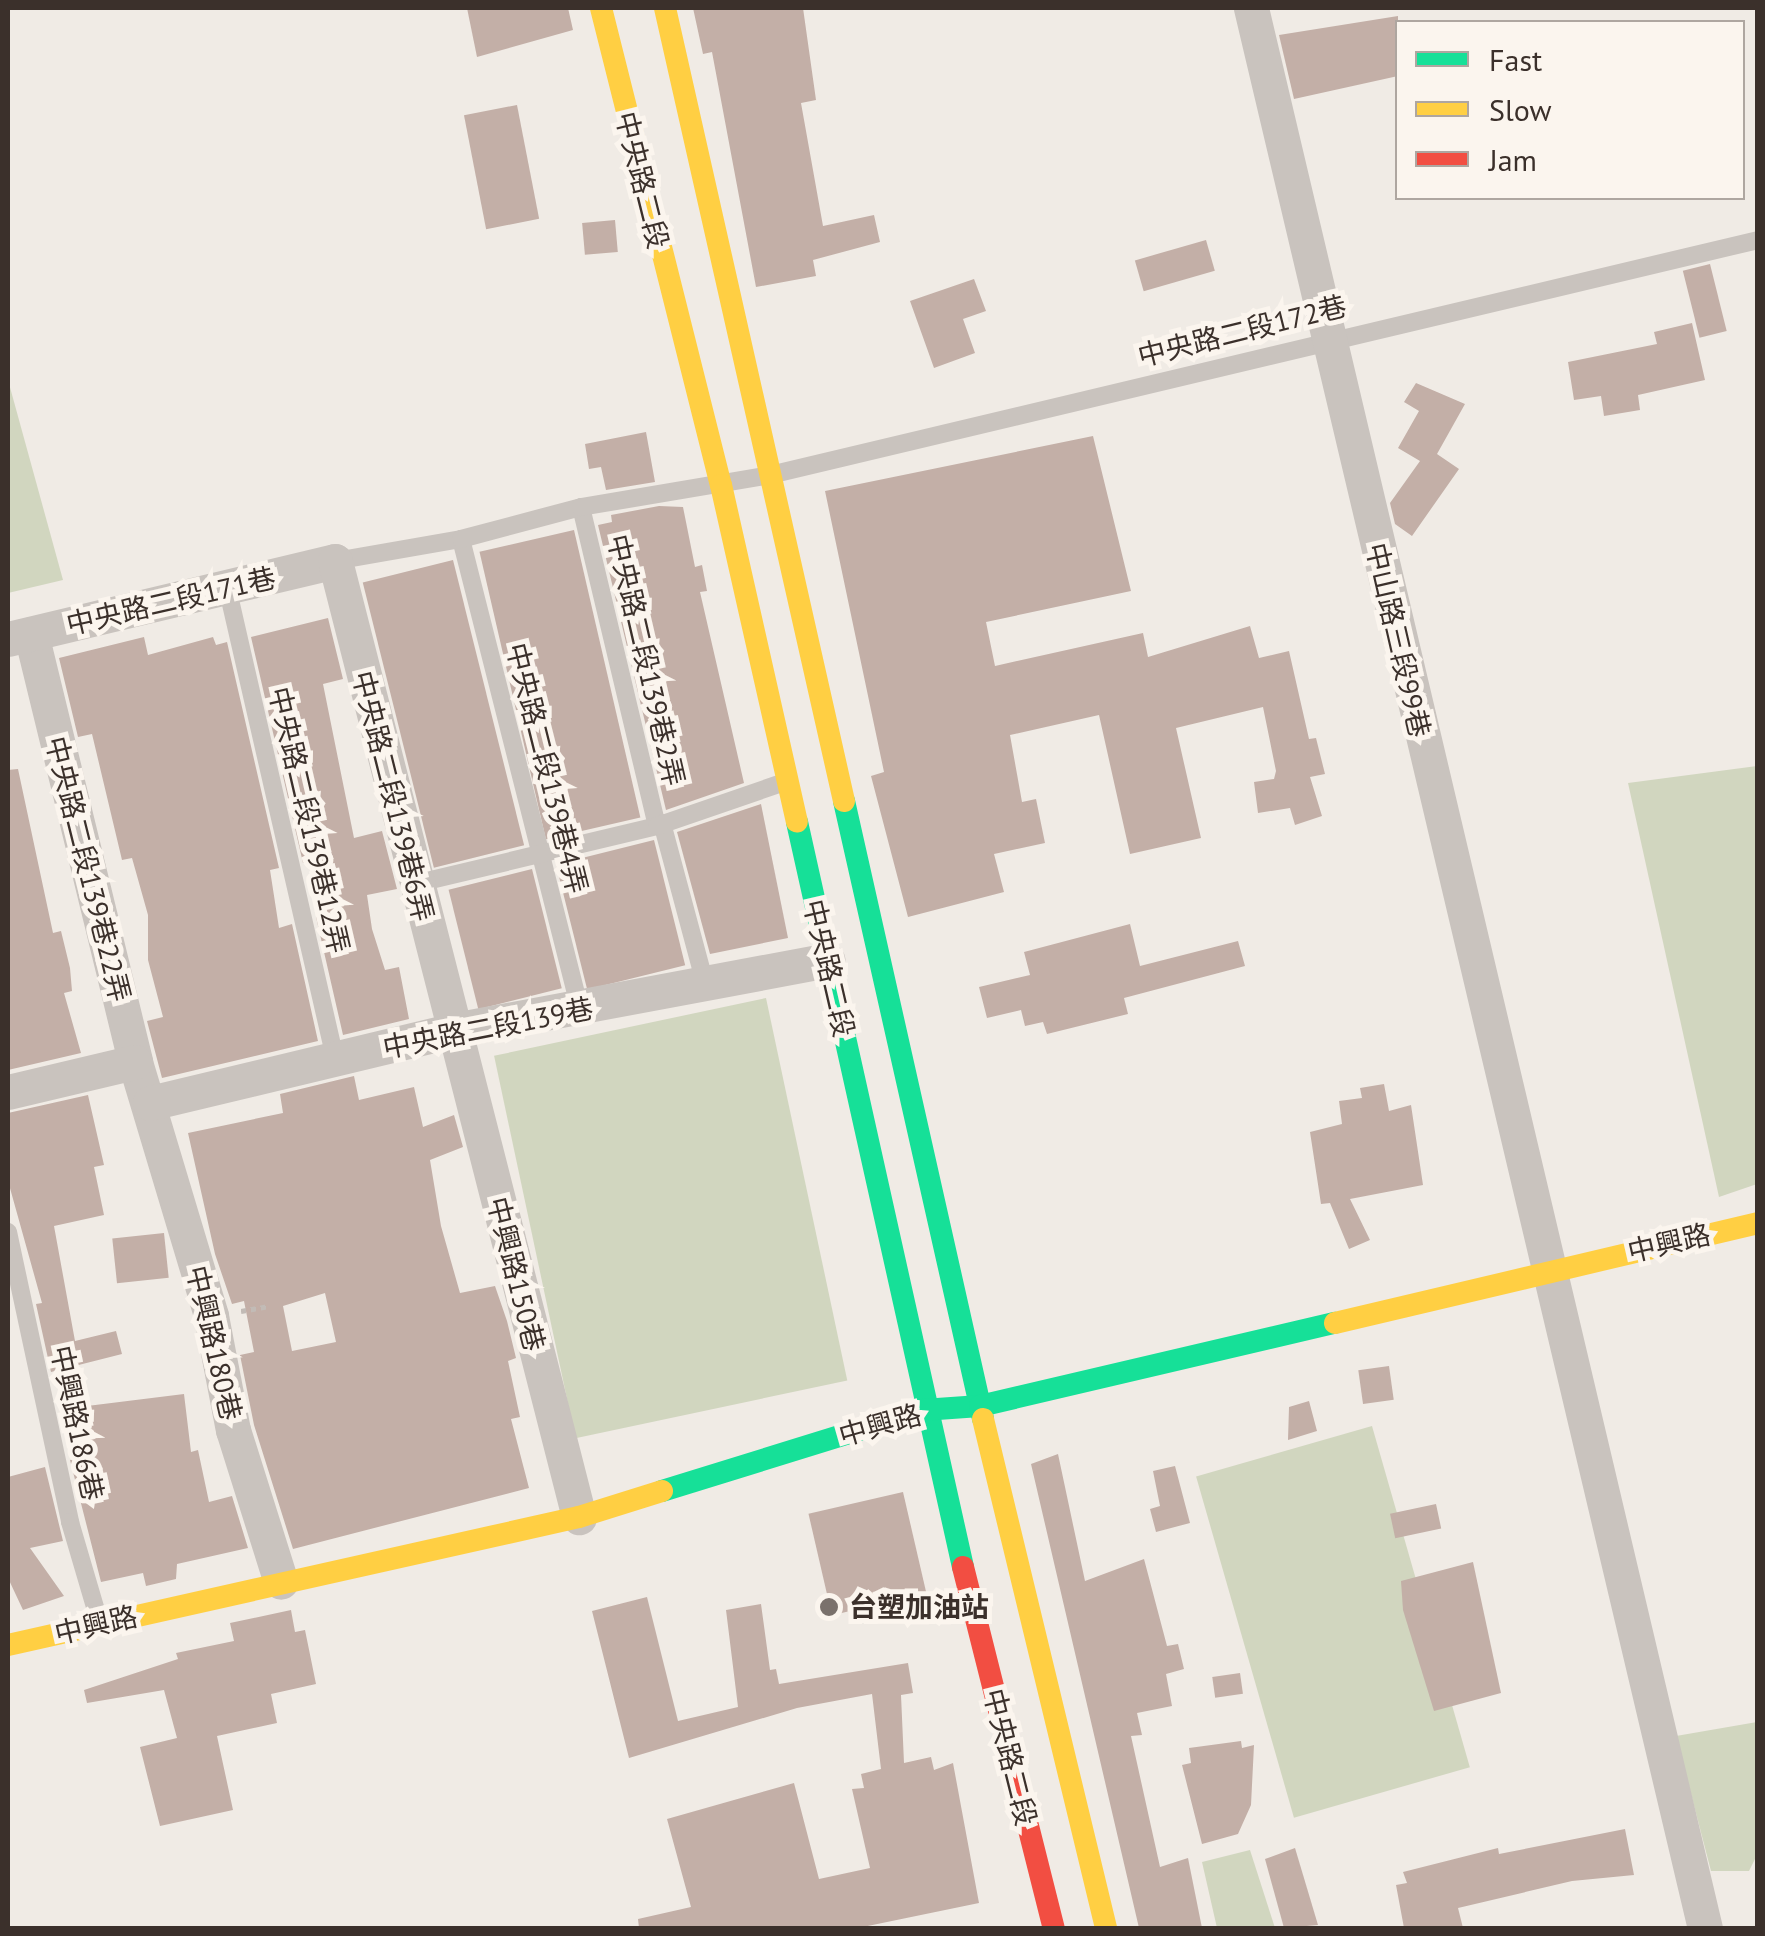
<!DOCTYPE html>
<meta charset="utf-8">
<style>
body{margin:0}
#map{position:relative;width:1765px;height:1936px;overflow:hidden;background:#f0ebe5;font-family:"PT Sans","Noto Sans TC",sans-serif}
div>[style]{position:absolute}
.green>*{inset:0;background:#d1d6bf;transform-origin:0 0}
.building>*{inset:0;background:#c3afa7;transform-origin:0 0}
.path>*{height:5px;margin-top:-2.5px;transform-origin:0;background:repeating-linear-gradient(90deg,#c2bbb6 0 5px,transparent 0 10px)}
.lane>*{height:18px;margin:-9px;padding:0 9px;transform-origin:9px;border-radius:9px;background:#c9c3be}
.street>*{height:35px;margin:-17.5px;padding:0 17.5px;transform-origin:17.5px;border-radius:17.5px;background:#c9c3be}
.fast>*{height:22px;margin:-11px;padding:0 11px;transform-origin:11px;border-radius:11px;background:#16e098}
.slow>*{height:22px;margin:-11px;padding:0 11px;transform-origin:11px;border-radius:11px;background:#ffcf43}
.jam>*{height:22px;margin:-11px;padding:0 11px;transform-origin:11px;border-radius:11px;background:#f24e42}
.dots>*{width:28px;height:28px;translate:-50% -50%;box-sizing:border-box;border:5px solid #fbf5ee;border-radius:50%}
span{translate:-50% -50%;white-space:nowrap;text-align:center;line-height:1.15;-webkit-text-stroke:10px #fbf5ee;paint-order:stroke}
.street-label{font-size:28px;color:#3b302b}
.poi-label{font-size:28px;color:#3b302b;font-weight:700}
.left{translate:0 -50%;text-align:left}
.frame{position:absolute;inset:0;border:10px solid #3b302b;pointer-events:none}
.legend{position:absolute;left:1395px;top:20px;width:350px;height:180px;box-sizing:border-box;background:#fbf5ee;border:2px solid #aea6a0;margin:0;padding:12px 18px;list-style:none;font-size:30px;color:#3b302b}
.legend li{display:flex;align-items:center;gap:20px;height:50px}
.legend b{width:50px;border:2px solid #aea6a0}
</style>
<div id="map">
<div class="green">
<i style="clip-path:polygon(8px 380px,63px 580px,8px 593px)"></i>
<i style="clip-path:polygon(1757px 766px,1757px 1184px,1719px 1197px,1628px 783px)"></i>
<i style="left:766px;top:998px;width:391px;height:278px;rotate:78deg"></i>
<i style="left:1372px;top:1426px;width:355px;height:183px;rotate:74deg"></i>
<i style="clip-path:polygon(1757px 1722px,1757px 1855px,1749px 1871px,1711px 1871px,1676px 1736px)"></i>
<i style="clip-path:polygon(1250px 1850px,1275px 1928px,1217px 1928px,1202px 1862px)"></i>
</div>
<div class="building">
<i style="clip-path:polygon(467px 8px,568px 8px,573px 30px,477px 57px)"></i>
<i style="clip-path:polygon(693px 8px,803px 8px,816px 100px,801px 103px,823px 226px,874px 215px,880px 242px,813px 260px,816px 276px,756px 287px,712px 52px,703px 54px)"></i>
<i style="clip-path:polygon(1398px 16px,1398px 76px,1294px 99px,1279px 35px)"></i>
<i style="left:517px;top:105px;width:116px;height:54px;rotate:79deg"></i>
<i style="left:615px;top:220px;width:32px;height:33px;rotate:85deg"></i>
<i style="left:1206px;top:240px;width:32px;height:74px;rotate:74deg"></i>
<i style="left:1710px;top:264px;width:69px;height:28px;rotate:76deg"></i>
<i style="clip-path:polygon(974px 279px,986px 311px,963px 319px,975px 353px,934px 368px,910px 301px)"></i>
<i style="clip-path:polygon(1692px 323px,1705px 380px,1638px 395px,1640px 410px,1604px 416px,1601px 396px,1574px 400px,1568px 362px,1657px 344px,1654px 332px)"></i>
<i style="clip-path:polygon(1416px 383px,1465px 404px,1437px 454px,1459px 469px,1412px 536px,1395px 524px,1390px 503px,1420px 461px,1398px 448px,1419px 411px,1404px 402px)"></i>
<i style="clip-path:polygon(646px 432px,655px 482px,606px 490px,601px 467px,589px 469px,585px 444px)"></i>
<i style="clip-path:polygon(1093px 436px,1131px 591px,986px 622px,995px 666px,1143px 633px,1148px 657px,1250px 626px,1259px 658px,1289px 651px,1309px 739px,1316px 738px,1325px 774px,1310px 777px,1322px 816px,1295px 825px,1290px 808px,1258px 813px,1254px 782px,1274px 779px,1276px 771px,1263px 707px,1176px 728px,1201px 838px,1130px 854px,1099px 715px,1010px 735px,1022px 802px,1036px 799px,1045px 843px,994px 854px,1004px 892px,908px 917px,871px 776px,884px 772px,825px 491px)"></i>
<i style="clip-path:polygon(659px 506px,683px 507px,695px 567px,702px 565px,707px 591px,700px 592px,744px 783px,666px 810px,598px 525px,612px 522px,611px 515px)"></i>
<i style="left:574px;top:530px;width:295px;height:97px;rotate:77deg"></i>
<i style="left:453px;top:560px;width:294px;height:93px;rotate:76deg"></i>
<i style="clip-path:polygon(328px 618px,343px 679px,323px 684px,354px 838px,382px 831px,397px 889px,367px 895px,372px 929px,385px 970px,399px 967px,409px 1019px,343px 1035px,316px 917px,324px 914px,311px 862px,303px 863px,251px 637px)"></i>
<i style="clip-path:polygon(144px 637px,148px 655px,213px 637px,216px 645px,227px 642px,279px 868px,270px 870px,279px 928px,292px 924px,318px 1041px,162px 1078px,147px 1021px,163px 1017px,148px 960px,148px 915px,132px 858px,122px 860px,92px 734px,78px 737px,59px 658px)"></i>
<i style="clip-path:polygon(18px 769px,53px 933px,61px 931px,70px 968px,72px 991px,64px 993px,81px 1053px,8px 1070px,8px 770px)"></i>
<i style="clip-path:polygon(761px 804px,788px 938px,710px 954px,677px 832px)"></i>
<i style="left:654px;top:840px;width:129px;height:101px;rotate:76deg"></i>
<i style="left:532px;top:869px;width:123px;height:86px;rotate:76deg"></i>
<i style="clip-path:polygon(1130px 924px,1140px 966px,1238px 941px,1245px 966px,1124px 998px,1128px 1014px,1047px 1034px,1043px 1022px,1025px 1026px,1021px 1010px,987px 1018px,979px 987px,1030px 975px,1024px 952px)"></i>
<i style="clip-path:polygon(evenodd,354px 1076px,359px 1100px,414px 1087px,423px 1127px,454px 1115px,463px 1147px,430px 1160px,441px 1226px,460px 1293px,495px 1286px,507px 1321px,516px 1358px,508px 1361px,520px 1417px,511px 1419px,529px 1488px,293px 1549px,254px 1425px,240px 1355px,254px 1352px,244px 1301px,232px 1304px,215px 1254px,188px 1133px,283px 1113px,280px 1094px,354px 1076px,325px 1293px,336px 1342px,292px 1351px,283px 1306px,325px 1293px)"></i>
<i style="clip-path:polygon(1384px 1084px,1389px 1111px,1411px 1105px,1423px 1185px,1350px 1199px,1370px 1240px,1349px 1249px,1330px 1203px,1321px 1204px,1310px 1132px,1342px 1124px,1339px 1101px,1362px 1098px,1360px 1088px)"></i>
<i style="clip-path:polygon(88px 1095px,104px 1165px,94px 1167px,104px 1215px,54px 1226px,75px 1341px,116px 1331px,122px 1354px,51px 1372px,36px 1304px,42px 1303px,8px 1181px,8px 1113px)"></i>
<i style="left:164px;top:1233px;width:45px;height:52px;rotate:84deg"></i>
<i style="left:1389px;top:1366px;width:34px;height:31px;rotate:82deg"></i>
<i style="clip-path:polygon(184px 1394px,191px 1452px,198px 1450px,209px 1502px,232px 1496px,248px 1548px,177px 1564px,176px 1579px,146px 1586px,143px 1573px,101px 1582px,70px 1460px,80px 1458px,71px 1408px)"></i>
<i style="clip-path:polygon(1309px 1401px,1317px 1431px,1288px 1440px,1289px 1407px)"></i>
<i style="clip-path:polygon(1058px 1454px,1085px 1581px,1144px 1559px,1167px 1646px,1178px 1644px,1184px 1669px,1166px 1674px,1172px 1706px,1137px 1713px,1142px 1735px,1131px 1736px,1160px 1867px,1188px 1858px,1202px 1928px,1139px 1928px,1031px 1464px)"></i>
<i style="clip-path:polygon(1175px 1466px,1190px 1523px,1156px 1532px,1150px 1509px,1160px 1506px,1153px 1471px)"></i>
<i style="clip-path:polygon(45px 1467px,63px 1541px,30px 1548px,64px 1596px,23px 1610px,8px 1578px,8px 1477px)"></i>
<i style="left:903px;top:1492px;width:104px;height:97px;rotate:77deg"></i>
<i style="left:1436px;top:1504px;width:25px;height:47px;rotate:78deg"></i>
<i style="clip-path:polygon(1473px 1562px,1501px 1693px,1434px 1711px,1403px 1610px,1401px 1581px)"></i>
<i style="clip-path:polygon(647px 1597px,678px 1721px,738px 1707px,726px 1610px,761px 1604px,770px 1670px,776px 1669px,779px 1684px,908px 1663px,913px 1693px,901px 1695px,904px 1763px,931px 1757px,934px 1770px,953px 1763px,979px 1903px,858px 1928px,639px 1928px,638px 1919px,691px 1907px,667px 1819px,794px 1783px,819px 1879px,870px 1868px,852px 1789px,864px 1788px,861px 1774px,881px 1769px,872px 1694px,797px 1708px,629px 1758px,592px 1611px)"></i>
<i style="clip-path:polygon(291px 1610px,295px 1632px,305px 1630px,316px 1684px,271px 1694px,277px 1723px,217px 1736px,233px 1810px,160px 1826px,140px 1747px,177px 1738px,164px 1690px,87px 1703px,84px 1690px,178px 1659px,176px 1653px,234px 1641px,230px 1623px)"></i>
<i style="left:1240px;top:1673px;width:21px;height:28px;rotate:82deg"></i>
<i style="clip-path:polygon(1241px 1741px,1242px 1748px,1254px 1745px,1251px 1805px,1238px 1834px,1202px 1844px,1182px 1765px,1191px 1763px,1189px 1748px)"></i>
<i style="clip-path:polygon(1625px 1829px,1634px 1875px,1572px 1881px,1458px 1908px,1463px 1928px,1404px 1928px,1396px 1885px,1407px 1883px,1403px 1872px,1498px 1848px,1499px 1854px)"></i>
<i style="clip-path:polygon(1295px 1848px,1318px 1925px,1284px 1928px,1265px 1859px)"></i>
</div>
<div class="path">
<i style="left:241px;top:1311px;width:27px;rotate:-10deg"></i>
</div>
<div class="lane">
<i style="left:581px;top:507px;width:328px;rotate:76.6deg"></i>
<i style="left:461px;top:539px;width:485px;rotate:75.8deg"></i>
<i style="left:335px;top:561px;width:128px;rotate:-9.9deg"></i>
<i style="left:461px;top:539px;width:124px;rotate:-14.9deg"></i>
<i style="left:581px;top:507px;width:192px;rotate:-9.6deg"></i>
<i style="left:770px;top:475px;width:1016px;rotate:-13.38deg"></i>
<i style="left:228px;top:591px;width:482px;rotate:77.1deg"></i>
<i style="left:662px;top:823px;width:163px;rotate:75deg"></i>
<i style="left:414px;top:884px;width:250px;rotate:-13.4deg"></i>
<i style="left:657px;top:826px;width:139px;rotate:-19deg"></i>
<i style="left:8px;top:1232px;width:297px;rotate:77.9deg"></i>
<i style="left:70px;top:1522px;width:106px;rotate:73.6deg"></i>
</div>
<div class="street">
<i style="left:1251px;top:8px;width:1973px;rotate:76.7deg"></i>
<i style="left:31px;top:634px;width:440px;rotate:76.3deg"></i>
<i style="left:135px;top:1062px;width:265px;rotate:73.3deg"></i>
<i style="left:211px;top:1316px;width:116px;rotate:79.1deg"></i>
<i style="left:233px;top:1430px;width:159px;rotate:72.5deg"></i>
<i style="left:8px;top:639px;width:336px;rotate:-13.4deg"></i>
<i style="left:335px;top:561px;width:987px;rotate:75.68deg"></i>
<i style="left:8px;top:1092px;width:130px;rotate:-13.3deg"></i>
<i style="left:150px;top:1103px;width:313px;rotate:-13.5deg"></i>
<i style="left:454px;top:1030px;width:380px;rotate:-10.6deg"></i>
</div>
<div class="fast">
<i style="left:844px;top:801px;width:633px;rotate:77.32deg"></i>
<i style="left:797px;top:822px;width:763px;rotate:77.44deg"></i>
<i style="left:662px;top:1491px;width:273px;rotate:-17.2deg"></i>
<i style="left:923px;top:1410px;width:57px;rotate:-4deg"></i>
<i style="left:980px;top:1406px;width:365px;rotate:-13.2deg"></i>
</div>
<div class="slow">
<i style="left:601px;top:8px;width:492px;rotate:75.9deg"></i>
<i style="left:721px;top:485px;width:345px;rotate:77.3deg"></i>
<i style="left:665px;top:8px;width:813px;rotate:77.28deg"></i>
<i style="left:1335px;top:1323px;width:435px;rotate:-13.3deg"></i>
<i style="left:983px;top:1419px;width:524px;rotate:76.41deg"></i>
<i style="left:8px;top:1645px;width:585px;rotate:-12.64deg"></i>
<i style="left:579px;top:1517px;width:87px;rotate:-17.4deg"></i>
</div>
<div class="jam">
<i style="left:963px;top:1567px;width:372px;rotate:75.9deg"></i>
</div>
<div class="dots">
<i style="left:829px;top:1607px;background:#7a716c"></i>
</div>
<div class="street-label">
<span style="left:642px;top:180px;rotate:76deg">中央路二段</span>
<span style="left:1242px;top:331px;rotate:-14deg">中央路二段172巷</span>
<span style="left:171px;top:601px;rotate:-13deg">中央路二段171巷</span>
<span style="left:1398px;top:640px;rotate:77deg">中山路三段99巷</span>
<span style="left:646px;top:660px;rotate:77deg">中央路二段139巷2弄</span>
<span style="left:547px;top:768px;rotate:76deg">中央路二段139巷4弄</span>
<span style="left:393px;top:796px;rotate:76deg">中央路二段139巷6弄</span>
<span style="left:309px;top:820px;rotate:77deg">中央路二段139巷12弄</span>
<span style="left:88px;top:869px;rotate:76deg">中央路二段139巷22弄</span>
<span style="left:829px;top:968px;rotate:77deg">中央路二段</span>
<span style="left:488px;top:1028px;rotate:-11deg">中央路二段139巷</span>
<span style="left:1669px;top:1243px;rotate:-13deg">中興路</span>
<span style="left:516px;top:1274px;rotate:76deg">中興路150巷</span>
<span style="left:214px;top:1343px;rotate:77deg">中興路180巷</span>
<span style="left:77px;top:1423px;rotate:78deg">中興路186巷</span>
<span style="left:880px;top:1425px;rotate:-16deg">中興路</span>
<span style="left:96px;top:1625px;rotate:-13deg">中興路</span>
<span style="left:1010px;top:1757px;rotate:76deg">中央路二段</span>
</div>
<div class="poi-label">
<span class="left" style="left:849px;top:1607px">台塑加油站</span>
</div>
<div class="frame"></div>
<ul class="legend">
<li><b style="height:12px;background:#16e098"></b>Fast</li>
<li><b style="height:12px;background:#ffcf43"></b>Slow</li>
<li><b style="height:12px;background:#f24e42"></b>Jam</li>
</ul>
</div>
